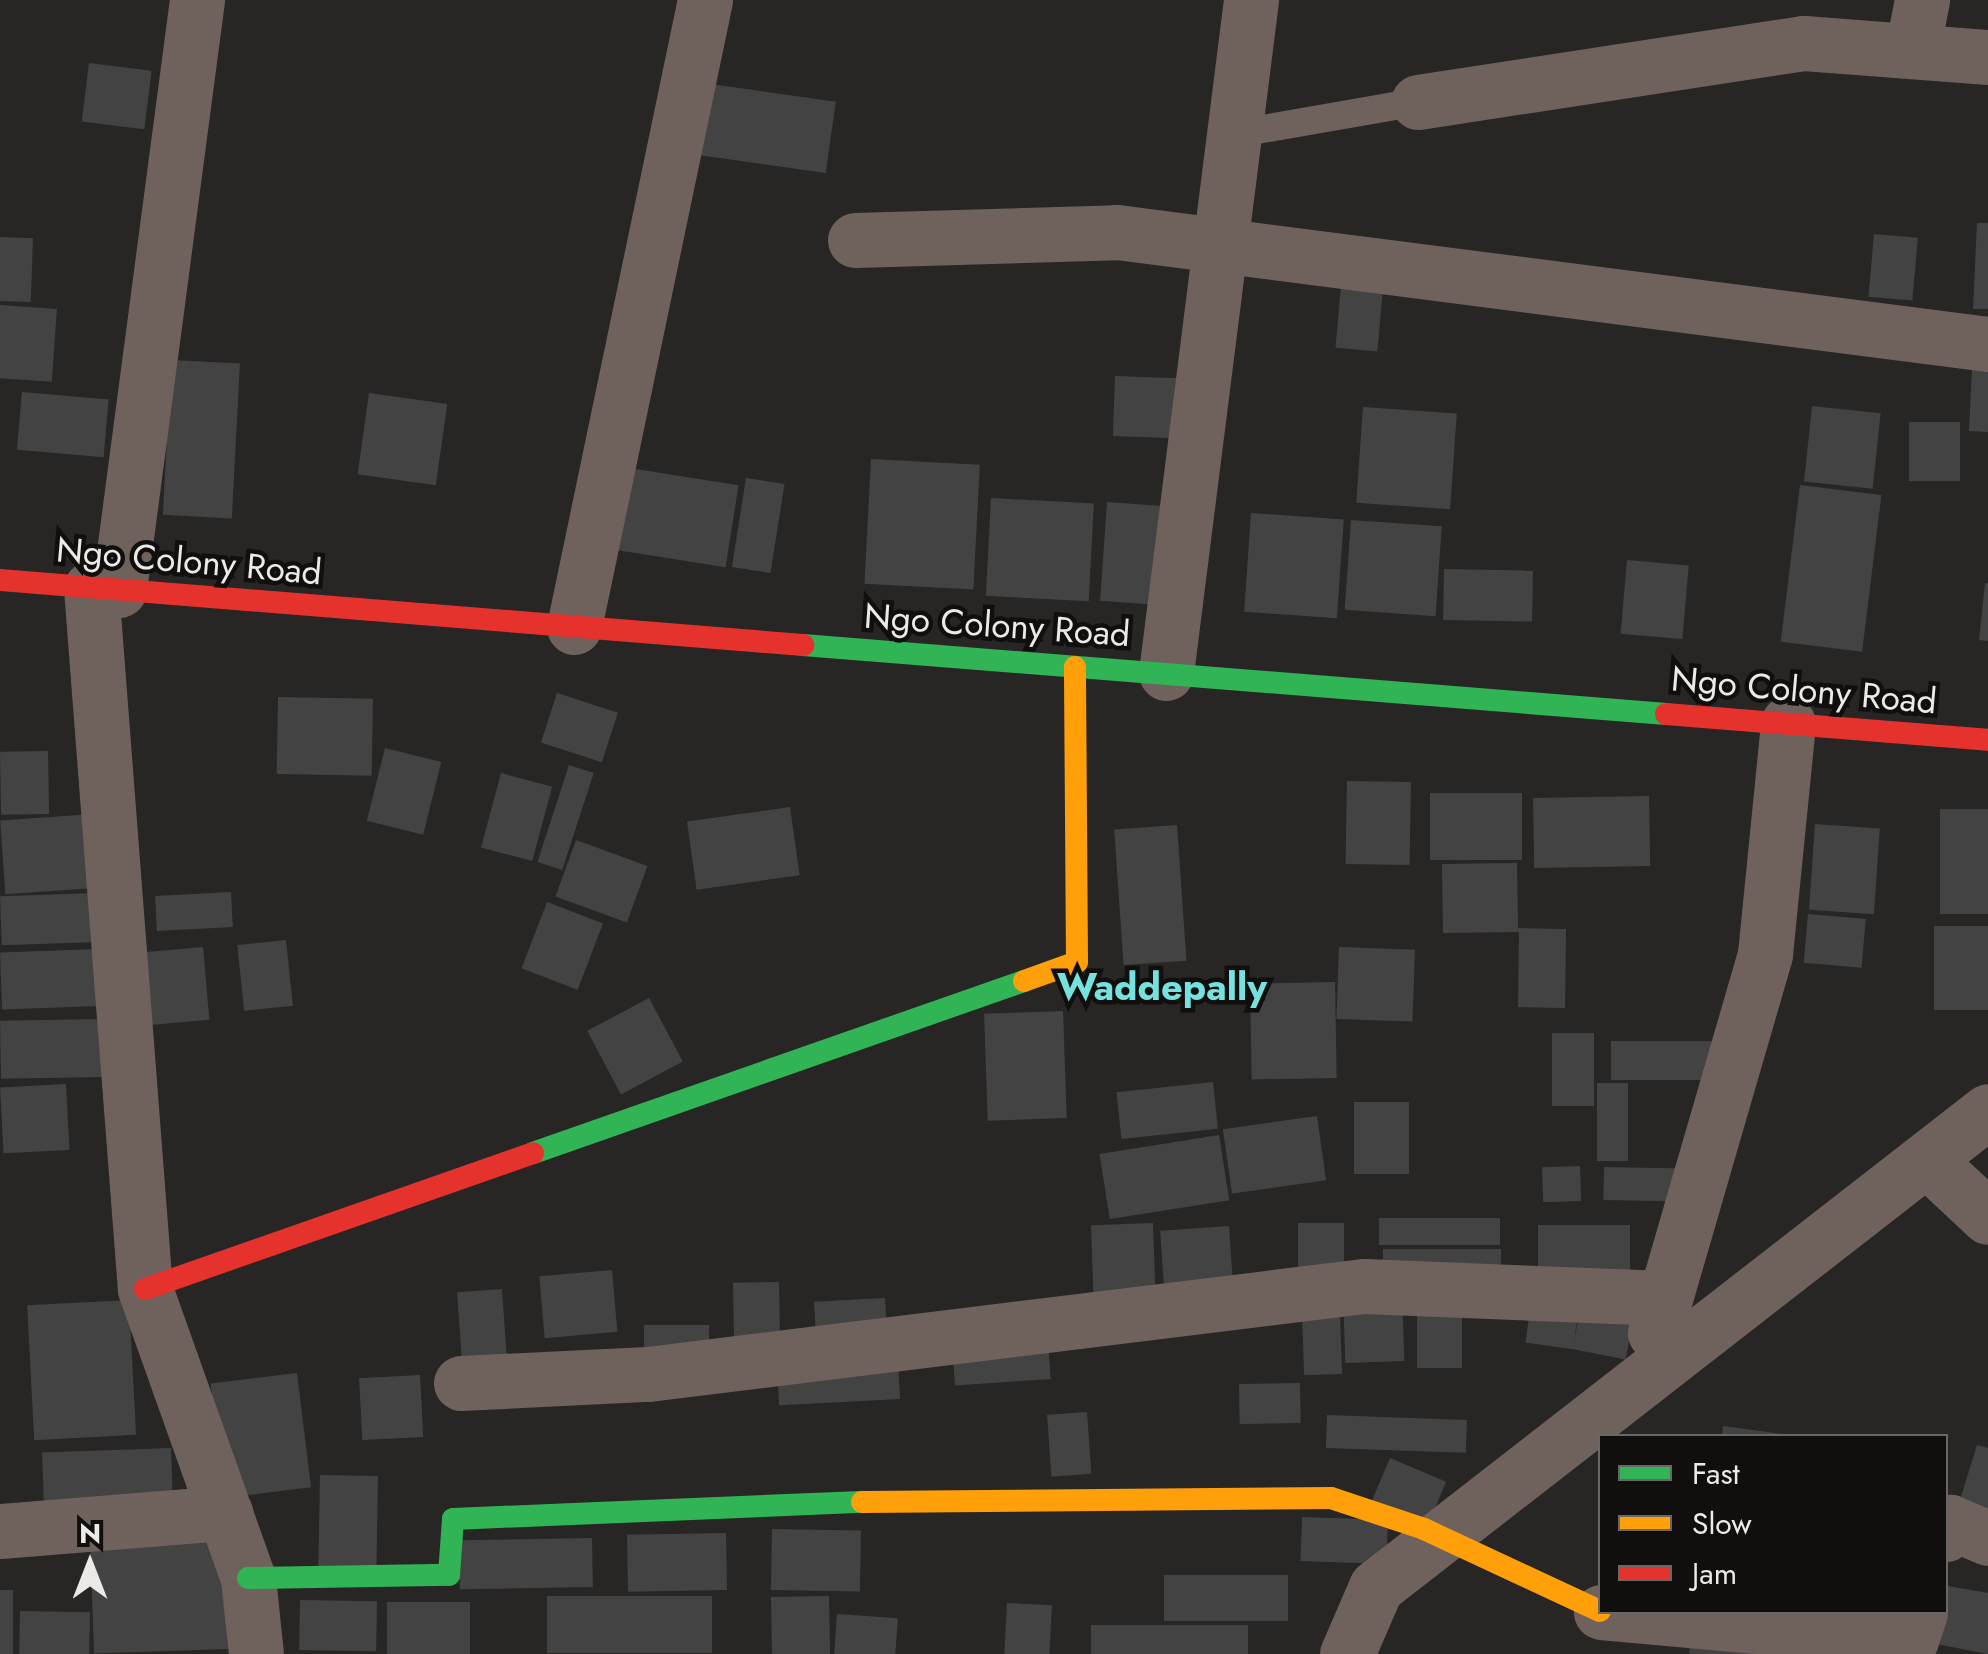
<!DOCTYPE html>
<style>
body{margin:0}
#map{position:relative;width:1988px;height:1654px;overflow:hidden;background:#272625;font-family:Jost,sans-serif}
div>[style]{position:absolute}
.building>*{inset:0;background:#444343;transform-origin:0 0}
.lane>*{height:28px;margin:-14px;padding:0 14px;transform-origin:14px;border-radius:14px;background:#6f625c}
.street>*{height:55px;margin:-27.5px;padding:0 27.5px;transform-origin:27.5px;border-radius:27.5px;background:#6f625c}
.fast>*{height:22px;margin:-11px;padding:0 11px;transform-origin:11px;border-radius:11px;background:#30b455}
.slow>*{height:22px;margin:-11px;padding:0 11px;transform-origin:11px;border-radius:11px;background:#ff9f0a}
.jam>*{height:22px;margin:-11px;padding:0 11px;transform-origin:11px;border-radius:11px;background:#e5322d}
span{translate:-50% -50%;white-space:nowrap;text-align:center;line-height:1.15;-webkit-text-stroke:9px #100f0e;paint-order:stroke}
.street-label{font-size:35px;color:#eceae9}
.neighbourhood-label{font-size:38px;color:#76e2e0;font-weight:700}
.legend{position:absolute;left:1598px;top:1434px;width:350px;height:180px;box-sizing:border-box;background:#100f0e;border:2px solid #686766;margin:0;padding:12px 18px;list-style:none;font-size:30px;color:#eceae9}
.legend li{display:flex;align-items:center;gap:20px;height:50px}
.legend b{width:50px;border:2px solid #686766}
.north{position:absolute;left:40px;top:1514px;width:100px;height:100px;-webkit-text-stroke:8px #100f0e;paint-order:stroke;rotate:0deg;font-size:28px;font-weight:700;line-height:40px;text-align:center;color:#eceae9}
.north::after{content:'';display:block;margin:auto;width:35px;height:45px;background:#eceae9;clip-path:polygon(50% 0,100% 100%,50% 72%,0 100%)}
</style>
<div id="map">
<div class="building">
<i style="left:89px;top:63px;width:63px;height:59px;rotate:7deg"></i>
<i style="left:710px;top:84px;width:127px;height:72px;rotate:8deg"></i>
<i style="clip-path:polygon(1977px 223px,1988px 223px,1988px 309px,1973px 309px)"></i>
<i style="left:1874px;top:234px;width:44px;height:63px;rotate:5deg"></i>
<i style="left:0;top:237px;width:33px;height:64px;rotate:2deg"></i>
<i style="left:1341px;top:285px;width:42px;height:63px;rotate:5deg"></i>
<i style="left:0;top:305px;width:57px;height:73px;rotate:4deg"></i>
<i style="left:171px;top:360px;width:69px;height:155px;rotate:3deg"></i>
<i style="clip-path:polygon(1972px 369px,1988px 369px,1988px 432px,1969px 431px)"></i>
<i style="left:1115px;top:376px;width:63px;height:60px;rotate:2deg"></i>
<i style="left:22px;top:392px;width:87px;height:58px;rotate:5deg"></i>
<i style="left:369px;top:393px;width:79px;height:82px;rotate:8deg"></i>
<i style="left:1812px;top:406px;width:69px;height:76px;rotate:6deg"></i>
<i style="left:1363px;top:407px;width:94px;height:96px;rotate:4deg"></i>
<i style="left:1909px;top:422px;width:51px;height:59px"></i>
<i style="left:871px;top:459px;width:109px;height:125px;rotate:3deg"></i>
<i style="left:623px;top:467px;width:117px;height:83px;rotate:9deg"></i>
<i style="left:746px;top:478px;width:39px;height:90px;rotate:9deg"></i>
<i style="left:1800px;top:485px;width:82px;height:158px;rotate:7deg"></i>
<i style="left:991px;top:498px;width:103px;height:98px;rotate:3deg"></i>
<i style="left:1107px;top:502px;width:63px;height:99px;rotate:4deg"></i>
<i style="left:1251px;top:513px;width:93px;height:99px;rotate:4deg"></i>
<i style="left:1351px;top:520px;width:91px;height:90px;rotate:4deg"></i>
<i style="left:1627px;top:560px;width:62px;height:74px;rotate:5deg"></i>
<i style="left:1444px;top:569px;width:89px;height:51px;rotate:1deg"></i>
<i style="clip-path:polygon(1985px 583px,1988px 583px,1988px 641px,1979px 640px)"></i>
<i style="left:557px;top:693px;width:64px;height:52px;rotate:18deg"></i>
<i style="left:278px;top:697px;width:95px;height:77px;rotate:1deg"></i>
<i style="left:385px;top:748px;width:58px;height:75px;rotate:14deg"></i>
<i style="left:48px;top:751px;width:63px;height:48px;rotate:89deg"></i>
<i style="left:569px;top:765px;width:26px;height:102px;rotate:18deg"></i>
<i style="left:501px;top:773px;width:53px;height:77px;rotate:15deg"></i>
<i style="left:1347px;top:781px;width:64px;height:83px;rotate:1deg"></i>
<i style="left:1430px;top:793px;width:92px;height:67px"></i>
<i style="left:1649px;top:796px;width:70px;height:116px;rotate:89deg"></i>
<i style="left:790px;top:807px;width:69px;height:104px;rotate:82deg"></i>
<i style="left:1940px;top:809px;width:48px;height:105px"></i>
<i style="left:93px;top:814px;width:74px;height:93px;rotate:86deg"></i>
<i style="left:1815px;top:824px;width:65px;height:86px;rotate:4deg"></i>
<i style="left:1177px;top:825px;width:136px;height:63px;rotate:86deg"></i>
<i style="left:576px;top:840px;width:76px;height:60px;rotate:20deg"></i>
<i style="clip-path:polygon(1517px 863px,1518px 928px,1566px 929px,1565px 1008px,1518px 1007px,1519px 932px,1443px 933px,1442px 864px)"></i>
<i style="left:231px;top:892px;width:35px;height:76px;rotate:87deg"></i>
<i style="left:96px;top:893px;width:49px;height:96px;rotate:88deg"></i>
<i style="left:547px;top:902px;width:60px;height:71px;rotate:21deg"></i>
<i style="left:1808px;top:914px;width:58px;height:49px;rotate:5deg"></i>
<i style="left:1988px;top:926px;width:84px;height:54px;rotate:90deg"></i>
<i style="left:286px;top:940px;width:66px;height:49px;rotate:84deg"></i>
<i style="left:203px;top:947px;width:73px;height:65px;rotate:85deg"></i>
<i style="left:1339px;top:947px;width:76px;height:72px;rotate:2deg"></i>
<i style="left:98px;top:949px;width:57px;height:98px;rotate:88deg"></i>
<i style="left:1335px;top:982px;width:96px;height:85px;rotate:89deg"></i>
<i style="left:649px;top:998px;width:72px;height:70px;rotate:62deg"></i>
<i style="left:1063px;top:1011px;width:107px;height:79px;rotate:88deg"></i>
<i style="left:103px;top:1019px;width:58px;height:103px;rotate:89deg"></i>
<i style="left:1552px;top:1033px;width:42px;height:73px"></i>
<i style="left:1611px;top:1041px;width:102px;height:39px"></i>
<i style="left:1213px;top:1082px;width:47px;height:97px;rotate:84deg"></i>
<i style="left:1597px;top:1083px;width:31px;height:78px"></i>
<i style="left:66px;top:1084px;width:66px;height:66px;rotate:87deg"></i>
<i style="left:1354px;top:1102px;width:55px;height:72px"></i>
<i style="left:1317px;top:1116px;width:65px;height:95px;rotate:82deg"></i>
<i style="left:1219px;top:1135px;width:66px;height:121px;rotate:81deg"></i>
<i style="left:1580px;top:1166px;width:35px;height:38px;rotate:88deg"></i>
<i style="left:1604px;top:1167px;width:81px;height:33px;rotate:1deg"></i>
<i style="left:1379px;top:1218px;width:121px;height:27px"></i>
<i style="left:1153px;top:1223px;width:76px;height:62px;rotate:88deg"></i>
<i style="left:1298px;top:1223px;width:46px;height:60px"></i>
<i style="left:1630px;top:1225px;width:56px;height:92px;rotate:90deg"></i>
<i style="left:1229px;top:1226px;width:72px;height:69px;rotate:86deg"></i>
<i style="left:1501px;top:1249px;width:26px;height:118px;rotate:90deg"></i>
<i style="left:612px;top:1270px;width:62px;height:73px;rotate:85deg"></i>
<i style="left:779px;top:1282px;width:61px;height:46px;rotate:89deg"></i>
<i style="left:502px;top:1289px;width:72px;height:45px;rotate:86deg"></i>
<i style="left:1402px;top:1294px;width:67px;height:59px;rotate:88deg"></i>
<i style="left:1532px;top:1296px;width:48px;height:47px;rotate:8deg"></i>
<i style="left:885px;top:1298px;width:42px;height:71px;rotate:87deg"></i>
<i style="left:129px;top:1300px;width:135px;height:102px;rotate:87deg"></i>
<i style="left:1417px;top:1300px;width:45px;height:68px"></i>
<i style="left:1582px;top:1300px;width:54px;height:50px;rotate:11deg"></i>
<i style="left:1340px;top:1314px;width:60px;height:38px;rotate:88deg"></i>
<i style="left:644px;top:1325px;width:65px;height:32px"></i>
<i style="left:1048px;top:1340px;width:39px;height:96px;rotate:86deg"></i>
<i style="left:898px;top:1361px;width:38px;height:121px;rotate:87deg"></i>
<i style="left:297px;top:1373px;width:115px;height:87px;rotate:83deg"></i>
<i style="left:420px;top:1375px;width:62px;height:61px;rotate:87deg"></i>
<i style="left:1300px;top:1383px;width:40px;height:61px;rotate:89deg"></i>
<i style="left:1087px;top:1412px;width:62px;height:40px;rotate:86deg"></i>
<i style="left:1327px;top:1415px;width:140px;height:33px;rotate:2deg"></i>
<i style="clip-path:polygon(1723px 1426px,1781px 1434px,1781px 1436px,1722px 1436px)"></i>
<i style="clip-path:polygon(1977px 1445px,1988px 1448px,1988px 1523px,1956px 1513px)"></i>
<i style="left:171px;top:1448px;width:62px;height:129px;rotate:88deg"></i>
<i style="left:1390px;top:1458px;width:61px;height:48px;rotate:23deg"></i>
<i style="left:320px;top:1475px;width:58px;height:98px;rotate:1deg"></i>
<i style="left:1302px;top:1517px;width:86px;height:44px;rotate:2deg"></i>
<i style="left:772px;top:1529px;width:89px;height:61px;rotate:1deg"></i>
<i style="left:726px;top:1533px;width:57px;height:99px;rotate:89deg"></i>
<i style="left:224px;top:1535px;width:114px;height:134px;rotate:88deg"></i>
<i style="left:592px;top:1538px;width:49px;height:133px;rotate:89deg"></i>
<i style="left:1164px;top:1575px;width:124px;height:46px"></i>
<i style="clip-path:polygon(1948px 1586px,1988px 1593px,1988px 1654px,1936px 1644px)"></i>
<i style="left:0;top:1590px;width:13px;height:64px"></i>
<i style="left:547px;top:1596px;width:165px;height:57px"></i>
<i style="left:829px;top:1596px;width:58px;height:58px;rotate:89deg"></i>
<i style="left:300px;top:1600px;width:77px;height:50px;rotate:1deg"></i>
<i style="left:387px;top:1602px;width:83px;height:52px"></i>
<i style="left:1007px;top:1603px;width:45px;height:51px;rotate:3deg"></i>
<i style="left:20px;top:1611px;width:70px;height:43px;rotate:1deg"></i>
<i style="left:837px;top:1614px;width:61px;height:40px;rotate:4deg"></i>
<i style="left:1091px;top:1625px;width:157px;height:29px"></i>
<i style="clip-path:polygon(1691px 1639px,1755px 1646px,1754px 1654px,1689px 1654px)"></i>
</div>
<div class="lane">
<i style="left:1234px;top:134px;width:187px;rotate:-9.9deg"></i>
</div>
<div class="street">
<i style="left:1912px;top:51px;width:52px;rotate:-78.9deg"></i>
<i style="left:1418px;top:102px;width:390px;rotate:-8.7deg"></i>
<i style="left:1804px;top:43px;width:185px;rotate:4.4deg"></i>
<i style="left:855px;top:240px;width:262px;rotate:-1.7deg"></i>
<i style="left:1117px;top:232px;width:878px;rotate:7.33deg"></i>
<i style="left:91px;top:588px;width:703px;rotate:85.6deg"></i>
<i style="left:145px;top:1289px;width:307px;rotate:70.4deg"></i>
<i style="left:248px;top:1578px;width:76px;rotate:84deg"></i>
<i style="left:119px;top:590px;width:595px;rotate:-82.47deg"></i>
<i style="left:574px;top:627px;width:641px;rotate:-78.2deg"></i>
<i style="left:1166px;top:673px;width:678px;rotate:-82.8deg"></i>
<i style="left:1927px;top:1160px;width:83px;rotate:43.1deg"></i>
<i style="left:1655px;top:1333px;width:395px;rotate:-73.8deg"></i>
<i style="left:1765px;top:954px;width:232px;rotate:-84.3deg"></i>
<i style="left:461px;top:1383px;width:187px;rotate:-2.8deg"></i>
<i style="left:648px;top:1374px;width:721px;rotate:-7.01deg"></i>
<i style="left:1364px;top:1286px;width:301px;rotate:2.3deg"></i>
<i style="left:0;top:1531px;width:226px;rotate:-4.6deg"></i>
<i style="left:1946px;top:1534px;width:13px;rotate:-72deg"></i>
<i style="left:1950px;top:1522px;width:41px;rotate:22.8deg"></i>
<i style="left:1601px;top:1612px;width:311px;rotate:5.2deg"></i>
<i style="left:1911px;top:1640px;width:29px;rotate:-72deg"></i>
<i style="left:1347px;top:1654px;width:73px;rotate:-66.6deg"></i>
<i style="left:1376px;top:1587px;width:775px;rotate:-37.87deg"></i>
</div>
<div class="fast">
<i style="left:803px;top:645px;width:866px;rotate:4.57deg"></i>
<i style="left:533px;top:1153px;width:520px;rotate:-19.31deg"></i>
<i style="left:248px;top:1578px;width:201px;rotate:-0.9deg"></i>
<i style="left:449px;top:1575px;width:56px;rotate:-85.9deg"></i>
<i style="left:453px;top:1519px;width:409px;rotate:-2.4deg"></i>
</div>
<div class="slow">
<i style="left:1024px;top:981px;width:56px;rotate:-19.7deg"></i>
<i style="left:1077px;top:962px;width:295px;rotate:-90.4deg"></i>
<i style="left:862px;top:1502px;width:469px;rotate:-0.5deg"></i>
<i style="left:1331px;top:1498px;width:98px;rotate:18.4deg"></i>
<i style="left:1424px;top:1529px;width:194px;rotate:25deg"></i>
</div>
<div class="jam">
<i style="left:0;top:580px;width:806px;rotate:4.63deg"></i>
<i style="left:1666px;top:714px;width:323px;rotate:4.6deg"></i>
<i style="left:145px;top:1289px;width:411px;rotate:-19.3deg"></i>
</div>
<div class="street-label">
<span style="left:189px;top:561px;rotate:5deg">Ngo Colony Road</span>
<span style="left:997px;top:625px;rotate:4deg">Ngo Colony Road</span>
<span style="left:1804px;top:690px;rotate:5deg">Ngo Colony Road</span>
</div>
<div class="neighbourhood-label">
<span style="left:1162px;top:987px">Waddepally</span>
</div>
<ul class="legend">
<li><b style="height:12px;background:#30b455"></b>Fast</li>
<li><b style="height:12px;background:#ff9f0a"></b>Slow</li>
<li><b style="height:12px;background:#e5322d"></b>Jam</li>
</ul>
<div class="north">N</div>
</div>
